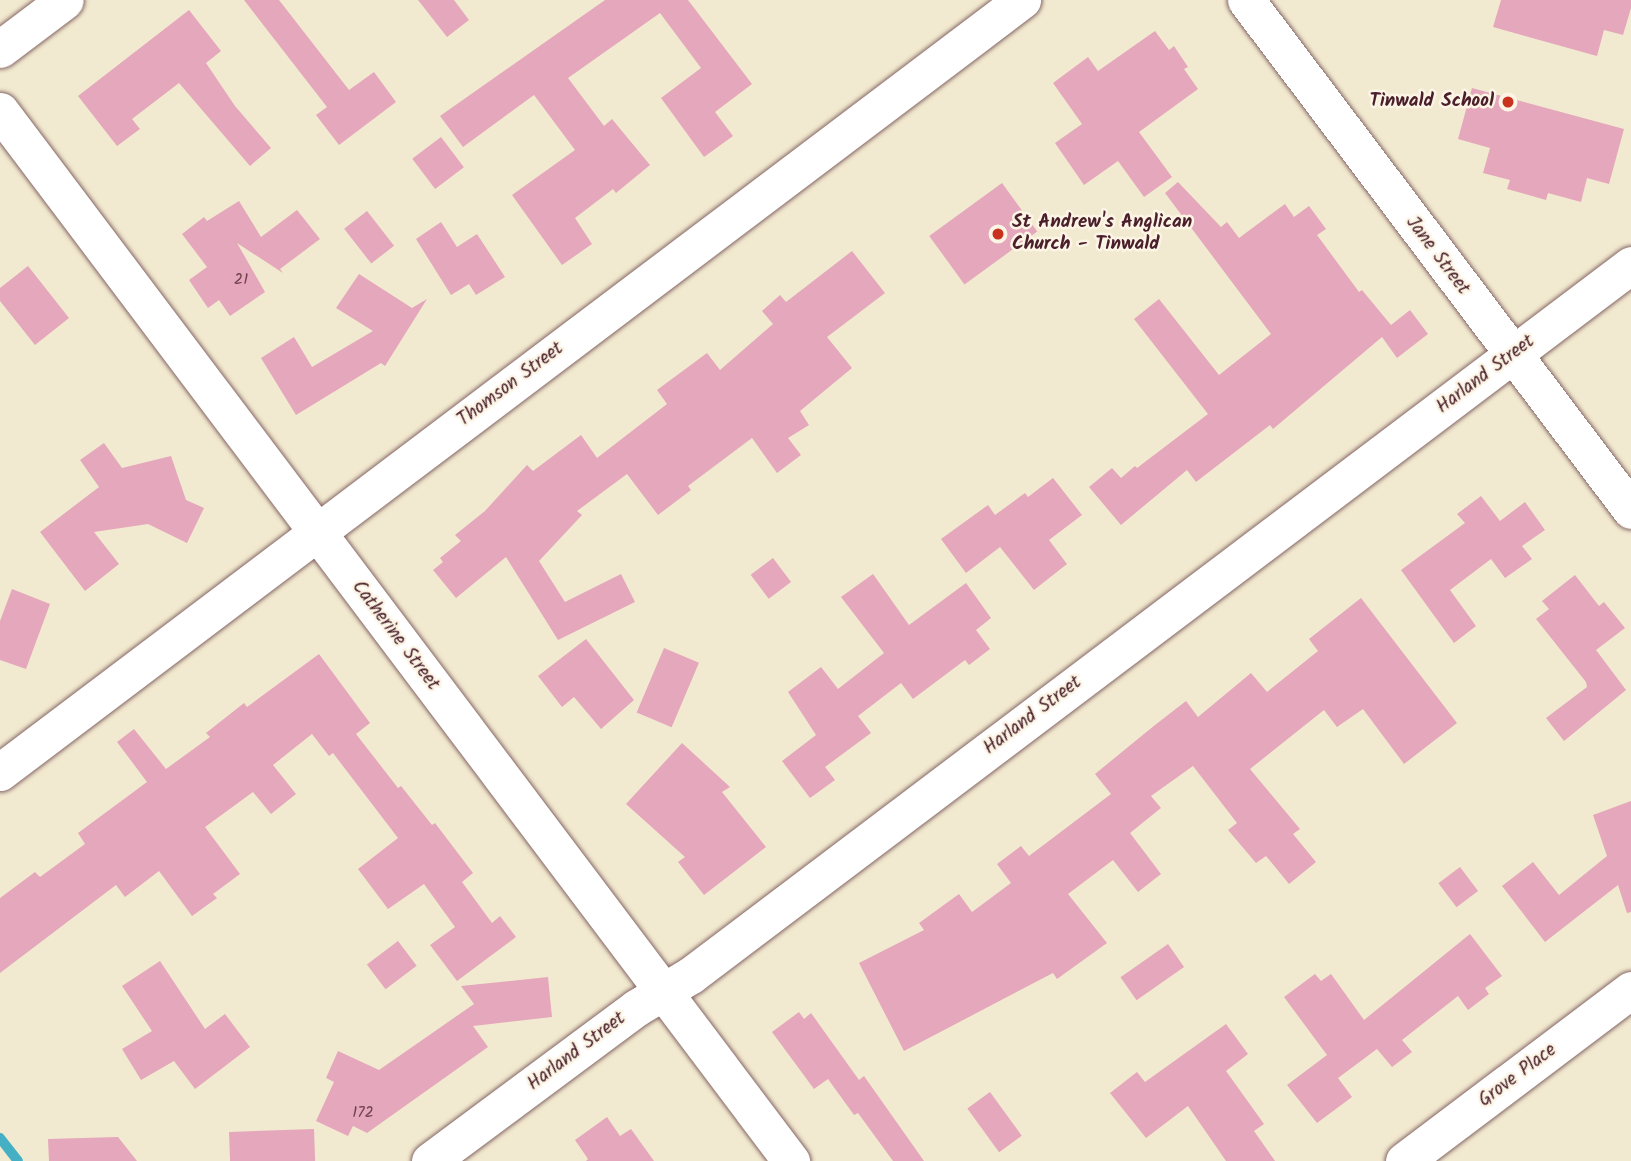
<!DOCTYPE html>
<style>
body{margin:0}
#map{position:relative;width:1631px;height:1161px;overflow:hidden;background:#f2ead0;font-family:Kalam,sans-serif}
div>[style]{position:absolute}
.stream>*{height:10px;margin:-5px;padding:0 5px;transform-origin:5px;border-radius:5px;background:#45afc4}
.building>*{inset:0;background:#e4a7bb;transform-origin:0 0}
.roads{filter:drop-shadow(0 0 2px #856665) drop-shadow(0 0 2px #856665)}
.street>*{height:37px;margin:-18.5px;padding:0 18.5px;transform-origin:18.5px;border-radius:18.5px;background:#fff}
.dots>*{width:19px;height:19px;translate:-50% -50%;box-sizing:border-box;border:4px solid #fcf5e5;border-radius:50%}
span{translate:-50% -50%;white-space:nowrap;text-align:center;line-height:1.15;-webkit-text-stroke:5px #fcf5e5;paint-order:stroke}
.number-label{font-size:16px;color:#70414f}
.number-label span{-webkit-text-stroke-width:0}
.poi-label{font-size:19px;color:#4a1f2b;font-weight:700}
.right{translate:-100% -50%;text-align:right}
.left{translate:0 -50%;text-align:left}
.street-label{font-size:19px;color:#4a1f2b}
</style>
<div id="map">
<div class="stream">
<i style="left:0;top:1138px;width:29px;rotate:52deg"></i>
</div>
<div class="building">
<i style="clip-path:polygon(244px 0,279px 0,349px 90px,374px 72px,396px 102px,339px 145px,316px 115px,327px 107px)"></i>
<i style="clip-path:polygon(418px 0,454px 0,469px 20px,447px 37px)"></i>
<i style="clip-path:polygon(605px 0,688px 0,752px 84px,715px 112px,733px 136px,704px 157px,661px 98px,701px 68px,660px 13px,568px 78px,604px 126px,612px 119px,650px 165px,616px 193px,613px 189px,575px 218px,592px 244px,562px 265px,512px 195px,575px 150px,534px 95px,463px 147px,440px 116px)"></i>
<i style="clip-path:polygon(1501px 0,1631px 0,1631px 8px,1623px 35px,1604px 30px,1597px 56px,1493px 27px)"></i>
<i style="clip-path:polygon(189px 10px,221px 51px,206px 63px,235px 106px,271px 148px,250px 166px,179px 83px,132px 119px,140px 129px,117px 146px,78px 96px)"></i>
<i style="clip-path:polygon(1155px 31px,1169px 50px,1174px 46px,1188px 67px,1184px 69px,1198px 89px,1139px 132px,1172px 177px,1144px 197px,1118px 161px,1084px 185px,1055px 143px,1082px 124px,1053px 83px,1088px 57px,1098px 71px)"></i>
<i style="clip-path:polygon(1472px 88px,1624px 129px,1609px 184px,1587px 178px,1581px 202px,1548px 193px,1546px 200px,1507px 189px,1510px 180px,1483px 173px,1490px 148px,1458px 139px)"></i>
<i style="left:441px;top:137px;width:38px;height:36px;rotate:53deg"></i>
<i style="clip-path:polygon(1178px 182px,1221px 227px,1227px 222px,1239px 238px,1285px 204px,1294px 217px,1309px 206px,1326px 229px,1317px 235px,1359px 292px,1362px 290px,1391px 325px,1410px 310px,1428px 334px,1397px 358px,1382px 337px,1273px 429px,1270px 425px,1196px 482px,1187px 470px,1121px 525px,1089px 487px,1112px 468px,1121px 478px,1135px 466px,1137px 468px,1208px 414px,1134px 319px,1159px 299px,1219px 375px,1271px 334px,1165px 193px)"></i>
<i style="left:1002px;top:183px;width:60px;height:90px;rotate:54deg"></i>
<i style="clip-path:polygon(239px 201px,261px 237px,297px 210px,320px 239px,280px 269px,283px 273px,237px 243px,265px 292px,230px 316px,219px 300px,208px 308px,189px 280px,207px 267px,182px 234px,204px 217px,207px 221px)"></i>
<i style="left:367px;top:211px;width:44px;height:29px;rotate:52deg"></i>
<i style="clip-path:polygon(441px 222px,457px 247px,477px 234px,505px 277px,476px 295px,469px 284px,451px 295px,416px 239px)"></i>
<i style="clip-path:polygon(852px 251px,885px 293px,827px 337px,852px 368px,800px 411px,809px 425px,788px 438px,801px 455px,777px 473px,752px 438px,688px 486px,691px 490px,658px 515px,627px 474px,577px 511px,582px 515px,539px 561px,565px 602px,621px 574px,635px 602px,558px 640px,506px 557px,456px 598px,433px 570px,443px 562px,440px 558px,461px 541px,455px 535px,485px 511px,527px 465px,533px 471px,581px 435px,597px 458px,667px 404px,657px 390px,707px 353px,720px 370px,773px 324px,762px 311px,780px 295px,786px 302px)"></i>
<i style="clip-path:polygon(28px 266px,69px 318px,35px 345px,0 301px,0 288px)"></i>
<i style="clip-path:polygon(359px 274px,412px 308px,427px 299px,385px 366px,381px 363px,296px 415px,261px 358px,294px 337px,312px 367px,373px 331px,336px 308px)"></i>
<i style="clip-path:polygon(104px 443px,122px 468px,171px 456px,186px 500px,204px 508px,187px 543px,148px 524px,94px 532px,119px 564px,85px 591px,40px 532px,99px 487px,80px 460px)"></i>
<i style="clip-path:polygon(1053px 478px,1082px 515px,1049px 540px,1067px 564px,1034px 590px,1000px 547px,966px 573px,941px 539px,988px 505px,995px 515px,1025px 493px,1028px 497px)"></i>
<i style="clip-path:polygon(1481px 496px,1500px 521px,1525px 502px,1545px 530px,1522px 546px,1532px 559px,1505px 578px,1491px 559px,1450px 590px,1476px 626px,1454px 643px,1401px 570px,1465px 523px,1457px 514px)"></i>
<i style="left:773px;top:558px;width:30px;height:28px;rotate:53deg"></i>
<i style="clip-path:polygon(873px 574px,909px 625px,966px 583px,991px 618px,976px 630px,990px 649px,969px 665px,965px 660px,913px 699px,901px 683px,858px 716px,871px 733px,825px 767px,835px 780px,810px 798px,782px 761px,816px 735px,788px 692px,821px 667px,838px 689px,884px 653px,841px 597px)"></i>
<i style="clip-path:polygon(1575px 575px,1599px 606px,1604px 602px,1625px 628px,1596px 650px,1626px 690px,1564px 741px,1546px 718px,1587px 687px,1586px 682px,1536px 619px,1549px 609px,1542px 601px)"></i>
<i style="clip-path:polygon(12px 589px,50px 604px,26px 669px,0 660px,0 621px)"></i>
<i style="clip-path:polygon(1361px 598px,1457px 723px,1404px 764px,1363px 709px,1337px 727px,1324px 710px,1250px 769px,1300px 829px,1293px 834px,1316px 862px,1289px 884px,1266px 856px,1256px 863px,1228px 830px,1237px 823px,1193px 766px,1151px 796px,1161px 808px,1130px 833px,1161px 874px,1138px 892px,1113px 860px,1068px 894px,1107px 943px,1057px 979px,1053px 973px,904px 1051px,859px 963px,924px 930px,919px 923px,959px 894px,972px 912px,1011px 883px,997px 864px,1021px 846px,1029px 856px,1111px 794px,1095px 774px,1155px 725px,1186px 701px,1198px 717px,1251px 673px,1267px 692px,1318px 651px,1309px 639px)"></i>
<i style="clip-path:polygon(586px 639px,634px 700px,601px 729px,574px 697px,562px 707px,538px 676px)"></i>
<i style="left:664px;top:648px;width:38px;height:70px;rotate:23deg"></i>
<i style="clip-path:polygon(319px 654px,370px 723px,356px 734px,398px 788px,401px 786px,432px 825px,435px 823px,473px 873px,462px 882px,492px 923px,500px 916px,516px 937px,457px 981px,430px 945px,455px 927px,424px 884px,388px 909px,358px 869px,398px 838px,333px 753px,329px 756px,312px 734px,273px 765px,296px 794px,271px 814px,253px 792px,205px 827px,240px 874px,213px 894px,217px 898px,192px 916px,159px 871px,125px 897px,116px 885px,0 973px,0 898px,35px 872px,40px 877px,85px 844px,78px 833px,147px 782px,117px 742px,134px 729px,166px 769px,210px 737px,206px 733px,244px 703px,247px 707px)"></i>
<i style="clip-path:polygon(682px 743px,730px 787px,722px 792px,766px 847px,704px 895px,678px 862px,685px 857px,626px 804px)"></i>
<i style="clip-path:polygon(1631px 801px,1631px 912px,1627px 913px,1618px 885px,1545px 942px,1502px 886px,1533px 862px,1559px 895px,1607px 856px,1593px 815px)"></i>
<i style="left:1460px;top:867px;width:30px;height:27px;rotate:53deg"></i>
<i style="clip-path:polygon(1470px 934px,1502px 976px,1485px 988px,1489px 994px,1468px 1010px,1458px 996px,1402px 1040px,1412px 1052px,1392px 1067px,1377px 1049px,1338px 1078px,1352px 1097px,1317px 1123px,1287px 1085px,1327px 1055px,1284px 997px,1315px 974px,1321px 981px,1331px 974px,1364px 1020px)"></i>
<i style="left:398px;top:941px;width:31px;height:39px;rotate:53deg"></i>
<i style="left:1168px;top:944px;width:28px;height:58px;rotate:55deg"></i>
<i style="clip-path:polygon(160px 961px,205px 1029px,225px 1014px,250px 1047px,195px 1089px,174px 1061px,141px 1080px,122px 1049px,152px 1031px,122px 986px)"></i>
<i style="clip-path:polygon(548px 977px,552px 1017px,473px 1026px,488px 1047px,367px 1133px,353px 1126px,348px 1136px,316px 1121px,334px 1082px,326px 1078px,338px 1051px,379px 1070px,474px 1004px,461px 986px)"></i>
<i style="clip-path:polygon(799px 1012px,804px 1019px,811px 1013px,859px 1080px,864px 1076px,924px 1161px,893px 1161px,858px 1113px,854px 1115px,828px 1079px,814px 1089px,772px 1032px)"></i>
<i style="clip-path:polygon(1226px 1024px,1248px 1054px,1226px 1071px,1264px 1124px,1254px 1131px,1275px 1161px,1226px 1161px,1188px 1106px,1146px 1138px,1110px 1093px,1137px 1072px,1145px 1082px)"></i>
<i style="left:990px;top:1092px;width:54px;height:28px;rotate:54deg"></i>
<i style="clip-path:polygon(607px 1117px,620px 1136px,631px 1129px,654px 1161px,586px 1161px,588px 1159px,575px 1140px)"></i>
<i style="left:314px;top:1129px;width:32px;height:85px;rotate:88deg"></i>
<i style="clip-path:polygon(118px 1137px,137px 1161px,49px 1161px,48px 1139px)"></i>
</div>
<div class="roads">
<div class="street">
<i style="left:1246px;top:0;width:639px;rotate:52.95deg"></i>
<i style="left:0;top:49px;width:81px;rotate:-37deg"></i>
<i style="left:0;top:111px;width:1315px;rotate:53.01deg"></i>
<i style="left:0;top:772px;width:1281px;rotate:-37.07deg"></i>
<i style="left:430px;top:1161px;width:257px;rotate:-36.6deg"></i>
<i style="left:636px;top:1008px;width:64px;rotate:-31deg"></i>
<i style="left:691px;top:975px;width:1178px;rotate:-37.06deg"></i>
<i style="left:1404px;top:1161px;width:284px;rotate:-37deg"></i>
</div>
</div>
<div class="dots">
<i style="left:1508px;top:102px;background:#c8321e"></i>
<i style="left:998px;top:234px;background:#c8321e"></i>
</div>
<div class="number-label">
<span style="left:241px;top:280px">21</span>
<span style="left:363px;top:1113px">172</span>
</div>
<div class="poi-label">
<span class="right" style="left:1494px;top:102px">Tinwald School</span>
<span class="left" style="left:1012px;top:234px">St Andrew's Anglican<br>Church - Tinwald</span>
</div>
<div class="street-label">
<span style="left:1437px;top:256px;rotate:53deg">Jane Street</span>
<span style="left:1486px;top:375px;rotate:-37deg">Harland Street</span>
<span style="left:511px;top:385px;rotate:-37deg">Thomson Street</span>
<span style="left:395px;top:636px;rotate:53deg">Catherine Street</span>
<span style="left:1033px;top:716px;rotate:-37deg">Harland Street</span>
<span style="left:577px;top:1052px;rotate:-37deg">Harland Street</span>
<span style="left:1518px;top:1076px;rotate:-37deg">Grove Place</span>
</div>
</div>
